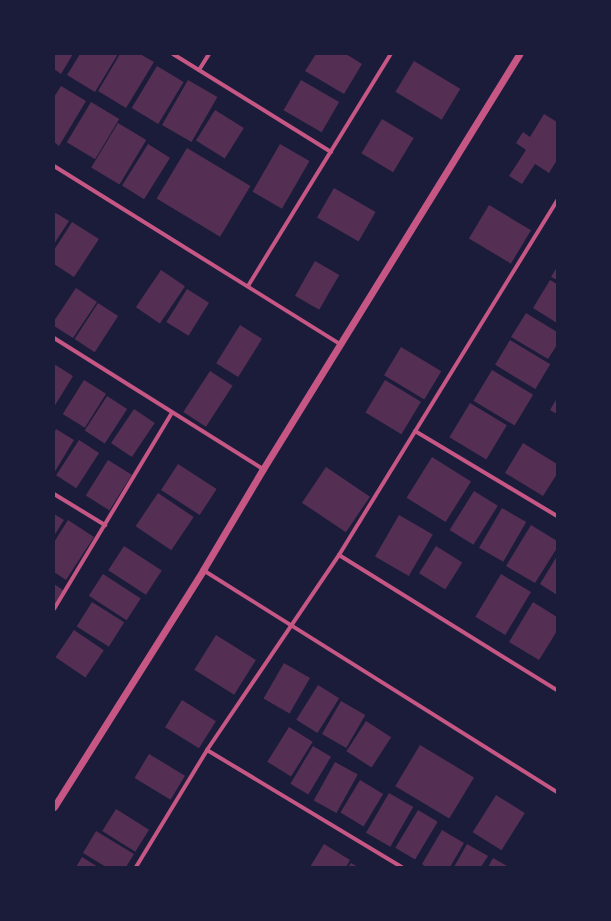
<!DOCTYPE html>
<style>
body{margin:0}
#map{position:relative;width:611px;height:921px;overflow:hidden;background:#1b1b3a;font-family:"Titillium Web",sans-serif}
div>[style]{position:absolute}
.building>*{inset:0;background:#542f53;transform-origin:0 0}
.minor>*{height:4px;margin:-2px;padding:0 2px;transform-origin:2px;border-radius:2px;background:#c65784}
.tertiary>*{height:7px;margin:-3.5px;padding:0 3.5px;transform-origin:3.5px;border-radius:3.5px;background:#c65784}
span{translate:-50% -50%;white-space:nowrap;text-align:center;line-height:1.15;-webkit-text-stroke:4px #1b1b3a;paint-order:stroke}
.frame{position:absolute;inset:0;border:55px solid #1b1b3a;pointer-events:none}
</style>
<div id="map">
<div class="building">
<i style="clip-path:polygon(54px 54px,73px 54px,61px 74px,54px 69px)"></i>
<i style="clip-path:polygon(80px 54px,118px 54px,95px 92px,67px 75px)"></i>
<i style="clip-path:polygon(120px 54px,140px 54px,154px 62px,126px 108px,98px 91px)"></i>
<i style="clip-path:polygon(316px 54px,346px 54px,362px 64px,344px 94px,305px 71px)"></i>
<i style="left:414px;top:61px;width:54px;height:36px;rotate:31deg"></i>
<i style="left:157px;top:66px;width:31px;height:49px;rotate:31deg"></i>
<i style="left:188px;top:80px;width:34px;height:52px;rotate:30deg"></i>
<i style="left:301px;top:80px;width:44px;height:35px;rotate:30deg"></i>
<i style="clip-path:polygon(61px 86px,86px 101px,59px 146px,54px 142px,54px 97px)"></i>
<i style="left:91px;top:102px;width:33px;height:47px;rotate:31deg"></i>
<i style="left:215px;top:110px;width:34px;height:36px;rotate:32deg"></i>
<i style="clip-path:polygon(544px 114px,557px 122px,557px 160px,549px 173px,535px 164px,522px 184px,509px 176px,526px 150px,516px 143px,523px 132px,530px 137px)"></i>
<i style="left:382px;top:119px;width:37px;height:40px;rotate:31deg"></i>
<i style="left:118px;top:123px;width:33px;height:52px;rotate:31deg"></i>
<i style="left:148px;top:144px;width:26px;height:49px;rotate:32deg"></i>
<i style="left:280px;top:144px;width:34px;height:55px;rotate:30deg"></i>
<i style="left:187px;top:148px;width:74px;height:59px;rotate:31deg"></i>
<i style="left:334px;top:188px;width:48px;height:34px;rotate:30deg"></i>
<i style="left:489px;top:205px;width:49px;height:39px;rotate:31deg"></i>
<i style="clip-path:polygon(54px 212px,69px 221px,54px 244px)"></i>
<i style="clip-path:polygon(72px 222px,99px 239px,74px 277px,54px 264px,54px 250px)"></i>
<i style="left:315px;top:261px;width:28px;height:40px;rotate:30deg"></i>
<i style="clip-path:polygon(557px 267px,557px 280px,551px 277px)"></i>
<i style="left:161px;top:270px;width:29px;height:45px;rotate:34deg"></i>
<i style="clip-path:polygon(550px 280px,557px 284px,557px 323px,533px 308px)"></i>
<i style="clip-path:polygon(76px 288px,97px 302px,73px 338px,54px 326px,54px 321px)"></i>
<i style="left:187px;top:289px;width:26px;height:39px;rotate:32deg"></i>
<i style="left:98px;top:303px;width:24px;height:43px;rotate:33deg"></i>
<i style="clip-path:polygon(526px 313px,557px 332px,557px 345px,548px 359px,511px 337px)"></i>
<i style="left:240px;top:325px;width:26px;height:45px;rotate:32deg"></i>
<i style="left:510px;top:340px;width:47px;height:29px;rotate:31deg"></i>
<i style="left:401px;top:347px;width:47px;height:33px;rotate:31deg"></i>
<i style="clip-path:polygon(54px 364px,73px 376px,54px 407px)"></i>
<i style="left:492px;top:370px;width:48px;height:36px;rotate:31deg"></i>
<i style="left:210px;top:371px;width:27px;height:49px;rotate:33deg"></i>
<i style="left:84px;top:380px;width:26px;height:40px;rotate:32deg"></i>
<i style="left:385px;top:380px;width:42px;height:38px;rotate:31deg"></i>
<i style="left:107px;top:396px;width:24px;height:41px;rotate:33deg"></i>
<i style="clip-path:polygon(557px 398px,557px 414px,550px 410px)"></i>
<i style="left:470px;top:403px;width:43px;height:40px;rotate:31deg"></i>
<i style="left:134px;top:409px;width:25px;height:41px;rotate:34deg"></i>
<i style="clip-path:polygon(56px 429px,74px 440px,54px 473px,54px 433px)"></i>
<i style="left:79px;top:440px;width:24px;height:42px;rotate:33deg"></i>
<i style="clip-path:polygon(523px 443px,557px 464px,557px 474px,543px 496px,505px 473px)"></i>
<i style="left:432px;top:457px;width:46px;height:48px;rotate:32deg"></i>
<i style="left:108px;top:460px;width:28px;height:42px;rotate:32deg"></i>
<i style="left:178px;top:464px;width:46px;height:31px;rotate:33deg"></i>
<i style="left:326px;top:467px;width:53px;height:43px;rotate:34deg"></i>
<i style="left:474px;top:491px;width:28px;height:46px;rotate:32deg"></i>
<i style="left:158px;top:493px;width:43px;height:40px;rotate:34deg"></i>
<i style="left:502px;top:508px;width:28px;height:46px;rotate:30deg"></i>
<i style="clip-path:polygon(54px 514px,64px 520px,54px 536px)"></i>
<i style="left:399px;top:515px;width:39px;height:48px;rotate:30deg"></i>
<i style="clip-path:polygon(68px 520px,94px 537px,66px 580px,54px 572px,54px 542px)"></i>
<i style="clip-path:polygon(531px 525px,557px 541px,557px 548px,535px 583px,506px 566px)"></i>
<i style="left:124px;top:546px;width:45px;height:29px;rotate:33deg"></i>
<i style="left:436px;top:546px;width:31px;height:32px;rotate:32deg"></i>
<i style="clip-path:polygon(557px 556px,557px 595px,540px 584px)"></i>
<i style="left:103px;top:574px;width:45px;height:26px;rotate:33deg"></i>
<i style="left:501px;top:574px;width:35px;height:50px;rotate:31deg"></i>
<i style="clip-path:polygon(54px 584px,63px 590px,54px 605px)"></i>
<i style="left:92px;top:602px;width:38px;height:29px;rotate:32deg"></i>
<i style="clip-path:polygon(533px 602px,557px 617px,557px 631px,539px 660px,509px 642px)"></i>
<i style="left:74px;top:630px;width:36px;height:33px;rotate:34deg"></i>
<i style="left:216px;top:635px;width:47px;height:41px;rotate:32deg"></i>
<i style="left:284px;top:663px;width:30px;height:41px;rotate:30deg"></i>
<i style="left:318px;top:685px;width:25px;height:41px;rotate:32deg"></i>
<i style="left:182px;top:700px;width:40px;height:32px;rotate:32deg"></i>
<i style="left:341px;top:701px;width:28px;height:38px;rotate:30deg"></i>
<i style="left:366px;top:721px;width:30px;height:36px;rotate:33deg"></i>
<i style="left:289px;top:727px;width:28px;height:41px;rotate:32deg"></i>
<i style="left:420px;top:745px;width:63px;height:48px;rotate:31deg"></i>
<i style="left:313px;top:746px;width:21px;height:44px;rotate:31deg"></i>
<i style="left:149px;top:754px;width:42px;height:28px;rotate:31deg"></i>
<i style="left:335px;top:762px;width:26px;height:44px;rotate:29deg"></i>
<i style="left:360px;top:780px;width:27px;height:38px;rotate:31deg"></i>
<i style="left:389px;top:793px;width:28px;height:46px;rotate:30deg"></i>
<i style="left:496px;top:795px;width:34px;height:44px;rotate:32deg"></i>
<i style="left:116px;top:809px;width:39px;height:26px;rotate:32deg"></i>
<i style="left:418px;top:810px;width:23px;height:44px;rotate:31deg"></i>
<i style="clip-path:polygon(442px 830px,464px 843px,450px 867px,426px 867px,422px 864px)"></i>
<i style="clip-path:polygon(96px 831px,134px 854px,126px 867px,106px 867px,83px 853px)"></i>
<i style="clip-path:polygon(324px 844px,350px 860px,346px 867px,310px 867px)"></i>
<i style="clip-path:polygon(467px 844px,488px 856px,481px 867px,454px 867px)"></i>
<i style="clip-path:polygon(82px 857px,98px 867px,76px 867px)"></i>
<i style="clip-path:polygon(493px 858px,509px 867px,488px 867px)"></i>
<i style="clip-path:polygon(351px 863px,358px 867px,348px 867px)"></i>
</div>
<div class="minor">
<i style="left:173px;top:54px;width:186px;rotate:31.8deg"></i>
<i style="left:199px;top:70px;width:19px;rotate:-58deg"></i>
<i style="left:54px;top:166px;width:337px;rotate:31.9deg"></i>
<i style="left:248px;top:286px;width:273px;rotate:-58.4deg"></i>
<i style="left:54px;top:338px;width:247px;rotate:32.1deg"></i>
<i style="left:415px;top:431px;width:165px;rotate:30.9deg"></i>
<i style="left:54px;top:494px;width:60px;rotate:31.3deg"></i>
<i style="left:339px;top:555px;width:256px;rotate:31.8deg"></i>
<i style="left:203px;top:570px;width:418px;rotate:32.1deg"></i>
<i style="left:54px;top:609px;width:229px;rotate:-59deg"></i>
<i style="left:207px;top:750px;width:227px;rotate:31deg"></i>
<i style="left:136px;top:867px;width:137px;rotate:-58.7deg"></i>
<i style="left:207px;top:750px;width:235px;rotate:-55.9deg"></i>
<i style="left:339px;top:555px;width:416px;rotate:-58.4deg"></i>
</div>
<div class="tertiary">
<i style="left:54px;top:807px;width:280px;rotate:-57.8deg"></i>
<i style="left:203px;top:570px;width:117px;rotate:-59.3deg"></i>
<i style="left:263px;top:469px;width:488px;rotate:-58.3deg"></i>
</div>
<div class="frame"></div>
</div>
